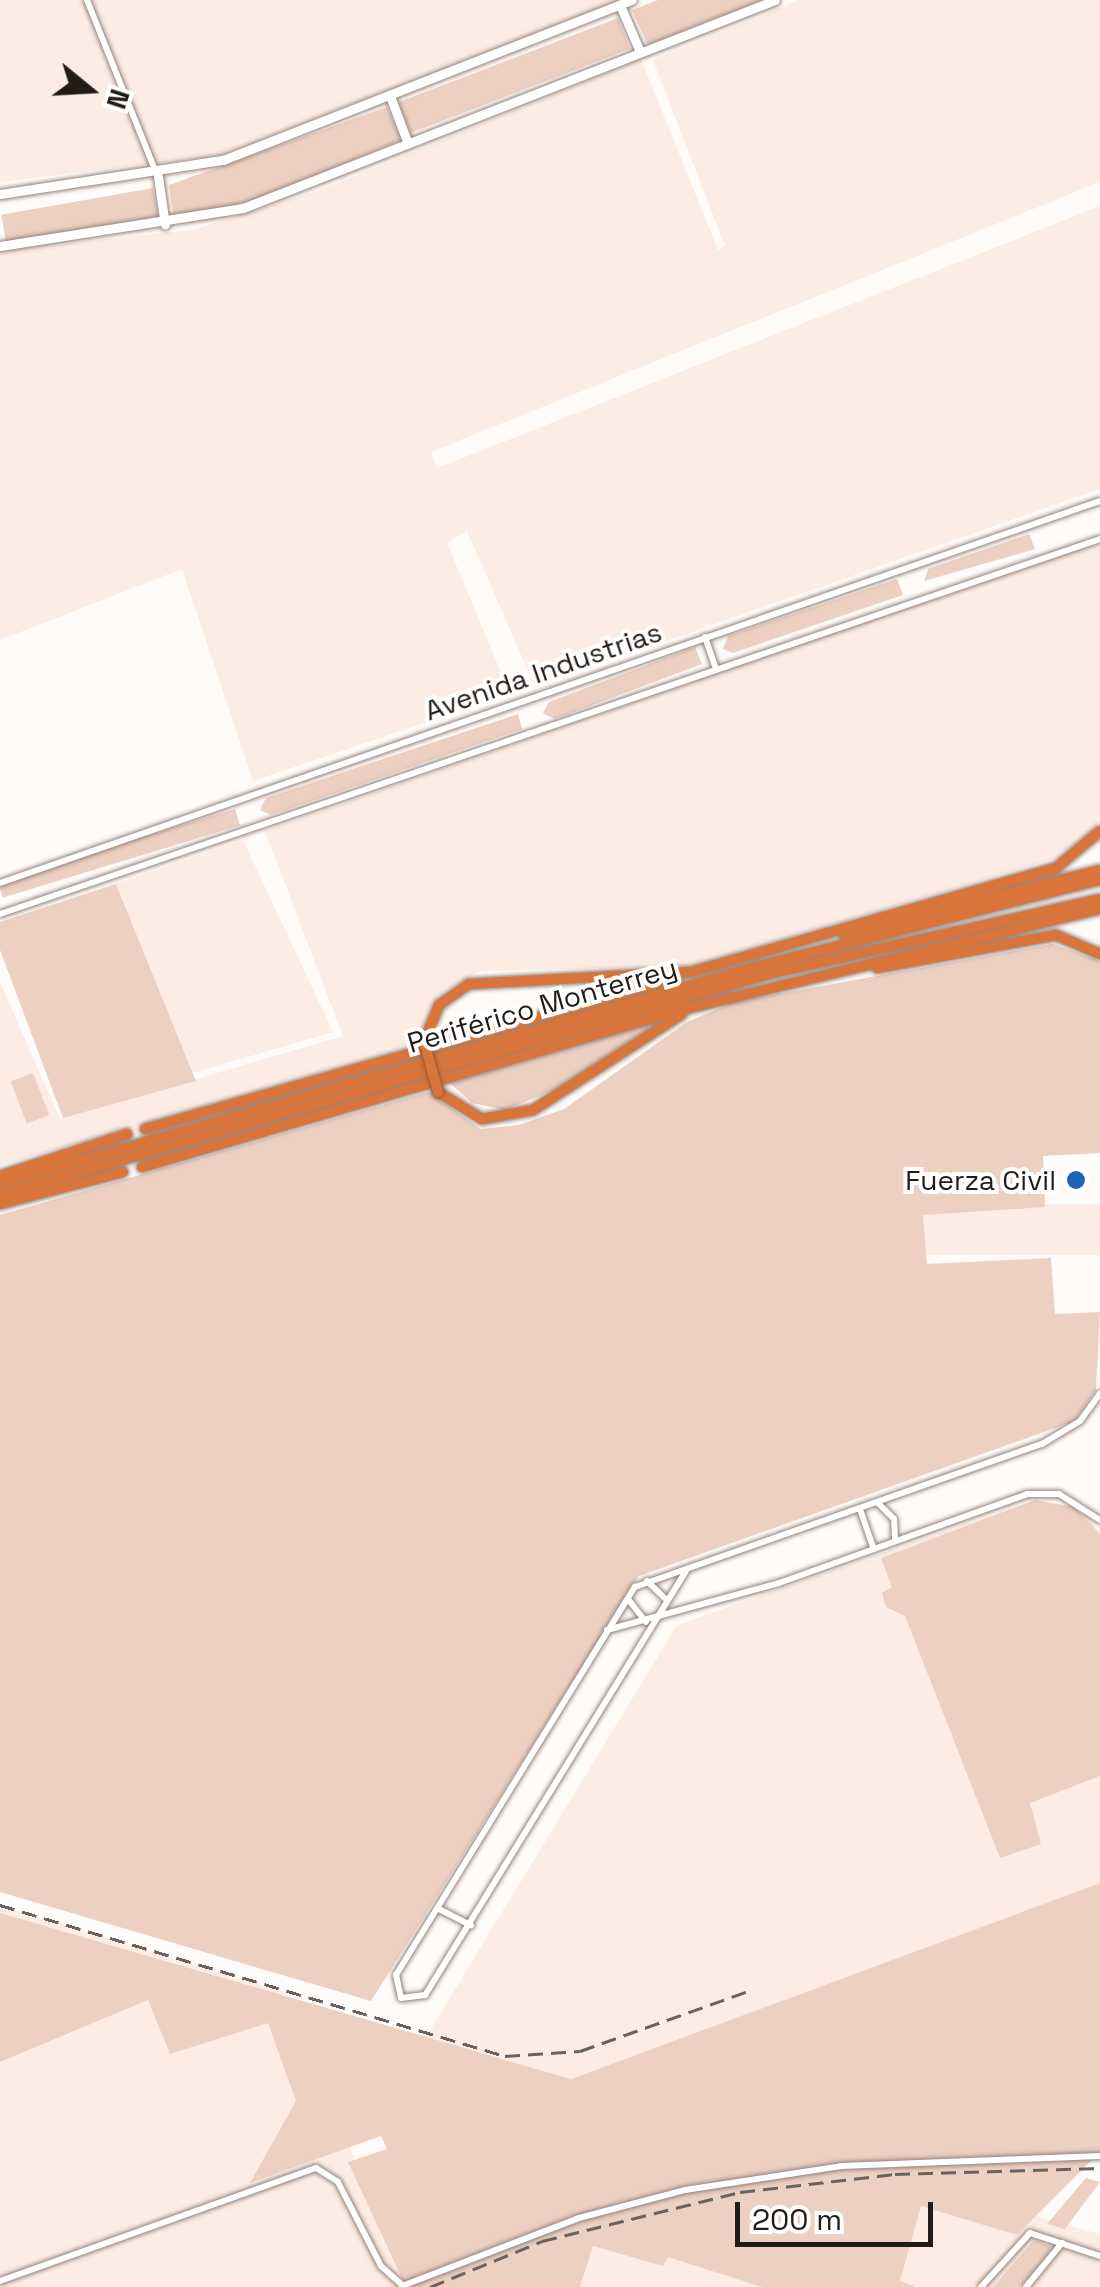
<!DOCTYPE html>
<meta charset="utf-8">
<style>
body{margin:0}
#map{position:relative;width:1100px;height:2287px;overflow:hidden;background:#fffbf9;font-family:"Space Grotesk",sans-serif}
div>[style]{position:absolute}
.built>*{inset:0;background:#fcece4;transform-origin:0 0}
.green>*{inset:0;background:#ecd0c2;transform-origin:0 0}
.roads{filter:drop-shadow(0 0 2px #93827a) drop-shadow(0 0 2px #93827a)}
.street>*{height:6px;margin:-3px;padding:0 3px;transform-origin:3px;border-radius:3px;background:#fff}
.secondary>*{height:9px;margin:-4.5px;padding:0 4.5px;transform-origin:4.5px;border-radius:4.5px;background:#fff}
.highway>*{height:10px;margin:-5px;padding:0 5px;transform-origin:5px;border-radius:5px;background:#d9753b}
.rail>*{height:2.5px;margin-top:-1.25px;transform-origin:0;background:repeating-linear-gradient(90deg,#696360 0 15px,transparent 0 23px)}
.bridges{filter:drop-shadow(0 0 2px #99562f) drop-shadow(0 0 2px #99562f)}
.highway-bridge>*{height:10px;margin:-5px;padding:0 5px;transform-origin:5px;border-radius:5px;background:#d9753b}
.dots>*{width:28px;height:28px;translate:-50% -50%;box-sizing:border-box;border:5px solid #fff;border-radius:50%}
span{translate:-50% -50%;white-space:nowrap;text-align:center;line-height:1.15;-webkit-text-stroke:8px #fff;paint-order:stroke}
.street-label{font-size:28px;color:#221c18}
.poi-label{font-size:28px;color:#221c18}
.right{translate:-100% -50%;text-align:right}
.north{position:absolute;left:40px;top:40px;width:100px;height:100px;-webkit-text-stroke:8px #fff;paint-order:stroke;rotate:108deg;font-size:28px;font-weight:700;line-height:40px;text-align:center;color:#221c18}
.north::after{content:'';display:block;margin:auto;width:35px;height:45px;background:#221c18;clip-path:polygon(50% 0,100% 100%,50% 72%,0 100%)}
.scale{position:absolute;left:735px;top:2202px;width:198px;height:45px;box-sizing:border-box;border:5px solid #221c18;border-top:0;padding-left:12px;font-size:30px;line-height:35px;white-space:nowrap;color:#221c18;-webkit-text-stroke:8px #fff;paint-order:stroke}
</style>
<div id="map">
<div class="built">
<i style="clip-path:polygon(0 0,620px 0,221px 155px,0 182px)"></i>
<i style="clip-path:polygon(799px 0,1100px 0,1100px 182px,431px 452px,437px 468px,1100px 206px,1100px 489px,535px 687px,467px 531px,447px 543px,510px 694px,253px 781px,182px 569px,0 640px,0 250px,192px 230px,318px 191px,641px 59px,718px 250px,725px 246px,653px 60px)"></i>
<i style="clip-path:polygon(1081px 546px,1100px 547px,1100px 824px,1063px 856px,692px 966px,479px 971px,438px 996px,419px 1047px,0 1165px,0 982px,60px 1119px,343px 1036px,265px 831px)"></i>
<i style="clip-path:polygon(243px 840px,333px 1032px,193px 1073px,116px 884px)"></i>
<i style="left:1100px;top:1204px;width:51px;height:177px;rotate:90deg"></i>
<i style="clip-path:polygon(1035px 1500px,1089px 1517px,1100px 1534px,1100px 1883px,571px 2079px,426px 2037px,677px 1625px)"></i>
<i style="clip-path:polygon(0 1906px,283px 1992px,409px 2287px,0 2287px)"></i>
<i style="clip-path:polygon(937px 2189px,1100px 2234px,1100px 2287px,461px 2287px,663px 2227px)"></i>
</div>
<div class="green">
<i style="clip-path:polygon(658px 0,762px 0,648px 45px,632px 10px)"></i>
<i style="left:618px;top:18px;width:33px;height:235px;rotate:69deg"></i>
<i style="clip-path:polygon(387px 107px,402px 140px,259px 199px,174px 219px,169px 185px)"></i>
<i style="left:153px;top:188px;width:35px;height:154px;rotate:80deg"></i>
<i style="clip-path:polygon(1029px 534px,1035px 549px,924px 581px,928px 569px)"></i>
<i style="clip-path:polygon(897px 579px,903px 595px,733px 653px,723px 649px,728px 636px)"></i>
<i style="clip-path:polygon(695px 647px,702px 664px,555px 719px,543px 713px,549px 702px)"></i>
<i style="clip-path:polygon(518px 714px,522px 729px,271px 815px,260px 810px,266px 798px)"></i>
<i style="left:235px;top:809px;width:17px;height:248px;rotate:73deg"></i>
<i style="clip-path:polygon(116px 884px,196px 1081px,63px 1118px,0 950px,0 922px)"></i>
<i style="clip-path:polygon(1053px 944px,1100px 961px,1100px 1153px,1043px 1156px,1045px 1207px,923px 1215px,927px 1264px,1051px 1258px,1055px 1314px,1100px 1312px,1096px 1390px,1075px 1421px,639px 1576px,371px 2001px,0 1892px,0 1215px,428px 1092px,481px 1129px,519px 1125px,564px 1109px,687px 1022px,734px 1002px)"></i>
<i style="clip-path:polygon(670px 1015px,556px 1089px,505px 1110px,472px 1103px,448px 1081px)"></i>
<i style="left:33px;top:1073px;width:45px;height:24px;rotate:69deg"></i>
<i style="clip-path:polygon(1035px 1500px,1074px 1507px,1100px 1534px,1100px 1776px,1030px 1803px,1041px 1844px,1000px 1858px,905px 1616px,886px 1607px,882px 1593px,892px 1587px,881px 1558px)"></i>
<i style="clip-path:polygon(1100px 1883px,1100px 2152px,1017px 2235px,921px 2206px,900px 2281px,916px 2287px,762px 2287px,668px 2257px,663px 2266px,593px 2246px,580px 2287px,406px 2287px,348px 2162px,387px 2149px,381px 2136px,250px 2183px,296px 2101px,268px 2023px,170px 2054px,148px 2000px,0 2062px,0 1913px,571px 2079px)"></i>
<i style="clip-path:polygon(1086px 2178px,1100px 2182px,1065px 2229px,1047px 2224px)"></i>
<i style="clip-path:polygon(1034px 2240px,1055px 2247px,1020px 2287px,993px 2287px)"></i>
</div>
<div class="roads">
<div class="street">
<i style="left:87px;top:0;width:183px;rotate:68.2deg"></i>
<i style="left:705px;top:637px;width:31px;rotate:71deg"></i>
<i style="left:0;top:883px;width:1164px;rotate:-19.15deg"></i>
<i style="left:0;top:914px;width:1162px;rotate:-18.82deg"></i>
<i style="left:879px;top:1504px;width:21px;rotate:45deg"></i>
<i style="left:894px;top:1519px;width:21px;rotate:87deg"></i>
<i style="left:861px;top:1512px;width:39px;rotate:71deg"></i>
<i style="left:686px;top:1571px;width:498px;rotate:121.6deg"></i>
<i style="left:425px;top:1995px;width:24px;rotate:173deg"></i>
<i style="left:401px;top:1998px;width:24px;rotate:-102deg"></i>
<i style="left:396px;top:1975px;width:456px;rotate:-58.4deg"></i>
<i style="left:635px;top:1587px;width:431px;rotate:-19.4deg"></i>
<i style="left:1042px;top:1444px;width:44px;rotate:-31.2deg"></i>
<i style="left:1080px;top:1421px;width:34px;rotate:-54deg"></i>
<i style="left:647px;top:1581px;width:28px;rotate:44deg"></i>
<i style="left:628px;top:1599px;width:29px;rotate:52deg"></i>
<i style="left:607px;top:1630px;width:178px;rotate:-15.3deg"></i>
<i style="left:779px;top:1583px;width:263px;rotate:-19.7deg"></i>
<i style="left:1027px;top:1494px;width:32px"></i>
<i style="left:1059px;top:1494px;width:49px;rotate:32.4deg"></i>
<i style="left:439px;top:1909px;width:36px;rotate:27deg"></i>
<i style="left:0;top:2281px;width:336px;rotate:-19.7deg"></i>
<i style="left:316px;top:2168px;width:26px;rotate:32deg"></i>
<i style="left:338px;top:2182px;width:94px;rotate:62.9deg"></i>
<i style="left:381px;top:2266px;width:30px;rotate:42deg"></i>
<i style="left:402px;top:2286px;width:190px;rotate:-21deg"></i>
<i style="left:579px;top:2218px;width:110px;rotate:-14.8deg"></i>
<i style="left:685px;top:2190px;width:158px;rotate:-8.7deg"></i>
<i style="left:841px;top:2166px;width:259px;rotate:-2.2deg"></i>
<i style="left:981px;top:2287px;width:73px;rotate:-47.8deg"></i>
<i style="left:1030px;top:2233px;width:74px;rotate:18.2deg"></i>
<i style="left:1026px;top:2287px;width:57px;rotate:-50.7deg"></i>
</div>
<div class="secondary">
<i style="left:620px;top:5px;width:51px;rotate:66.9deg"></i>
<i style="left:390px;top:96px;width:51px;rotate:69.4deg"></i>
<i style="left:158px;top:176px;width:49px;rotate:81.9deg"></i>
<i style="left:0;top:194px;width:226px;rotate:-8.7deg"></i>
<i style="left:223px;top:160px;width:439px;rotate:-21.4deg"></i>
<i style="left:0;top:246px;width:246px;rotate:-8.9deg"></i>
<i style="left:243px;top:208px;width:571px;rotate:-21.35deg"></i>
</div>
<div class="highway">
<i style="left:844px;top:934px;width:264px;rotate:-14deg"></i>
<i style="left:877px;top:968px;width:182px;rotate:-10.4deg"></i>
<i style="left:1056px;top:935px;width:48px;rotate:23.4deg"></i>
<i style="left:424px;top:1041px;width:39px;rotate:-67deg"></i>
<i style="left:439px;top:1005px;width:37px;rotate:-35deg"></i>
<i style="left:469px;top:984px;width:222px;rotate:-3.1deg"></i>
<i style="left:691px;top:972px;width:380px;rotate:-15.9deg"></i>
<i style="left:1056px;top:868px;width:57px;rotate:-40.1deg"></i>
<i style="left:438px;top:1092px;width:52px;rotate:31.5deg"></i>
<i style="left:482px;top:1119px;width:52px;rotate:-10deg"></i>
<i style="left:533px;top:1110px;width:177px;rotate:-32.8deg"></i>
<i style="left:145px;top:1129px;width:553px;rotate:-15.85deg"></i>
<i style="left:142px;top:1167px;width:553px;rotate:-16.27deg"></i>
<i style="left:673px;top:1012px;width:439px;rotate:-13.6deg"></i>
<i style="left:0;top:1176px;width:134px;rotate:-18.3deg"></i>
<i style="left:0;top:1184px;width:790px;rotate:-16.03deg"></i>
<i style="left:759px;top:966px;width:352px;rotate:-14.2deg"></i>
<i style="left:0;top:1195px;width:799px;rotate:-16.05deg"></i>
<i style="left:768px;top:974px;width:340px;rotate:-12.7deg"></i>
<i style="left:0;top:1204px;width:127px;rotate:-14.6deg"></i>
</div>
</div>
<div class="rail">
<i style="left:0;top:1905px;width:527px;rotate:16.65deg"></i>
<i style="left:505px;top:2056px;width:75px;rotate:-3.8deg"></i>
<i style="left:580px;top:2051px;width:176px;rotate:-19.6deg"></i>
<i style="left:430px;top:2287px;width:121px;rotate:-22.3deg"></i>
<i style="left:542px;top:2241px;width:204px;rotate:-13.9deg"></i>
<i style="left:740px;top:2192px;width:156px;rotate:-6.6deg"></i>
<i style="left:895px;top:2174px;width:205px;rotate:-1.7deg"></i>
</div>
<div class="bridges">
<div class="highway-bridge">
<i style="left:424px;top:1041px;width:53px;rotate:74.6deg"></i>
</div>
</div>
<div class="dots">
<i style="left:1076px;top:1180px;background:#1f64b4"></i>
</div>
<div class="street-label">
<span style="left:543px;top:671px;rotate:-19deg">Avenida Industrias</span>
<span style="left:542px;top:1005px;rotate:-16deg">Periférico Monterrey</span>
</div>
<div class="poi-label">
<span class="right" style="left:1056px;top:1180px">Fuerza Civil</span>
</div>
<div class="north">N</div>
<div class="scale">200 m</div>
</div>
